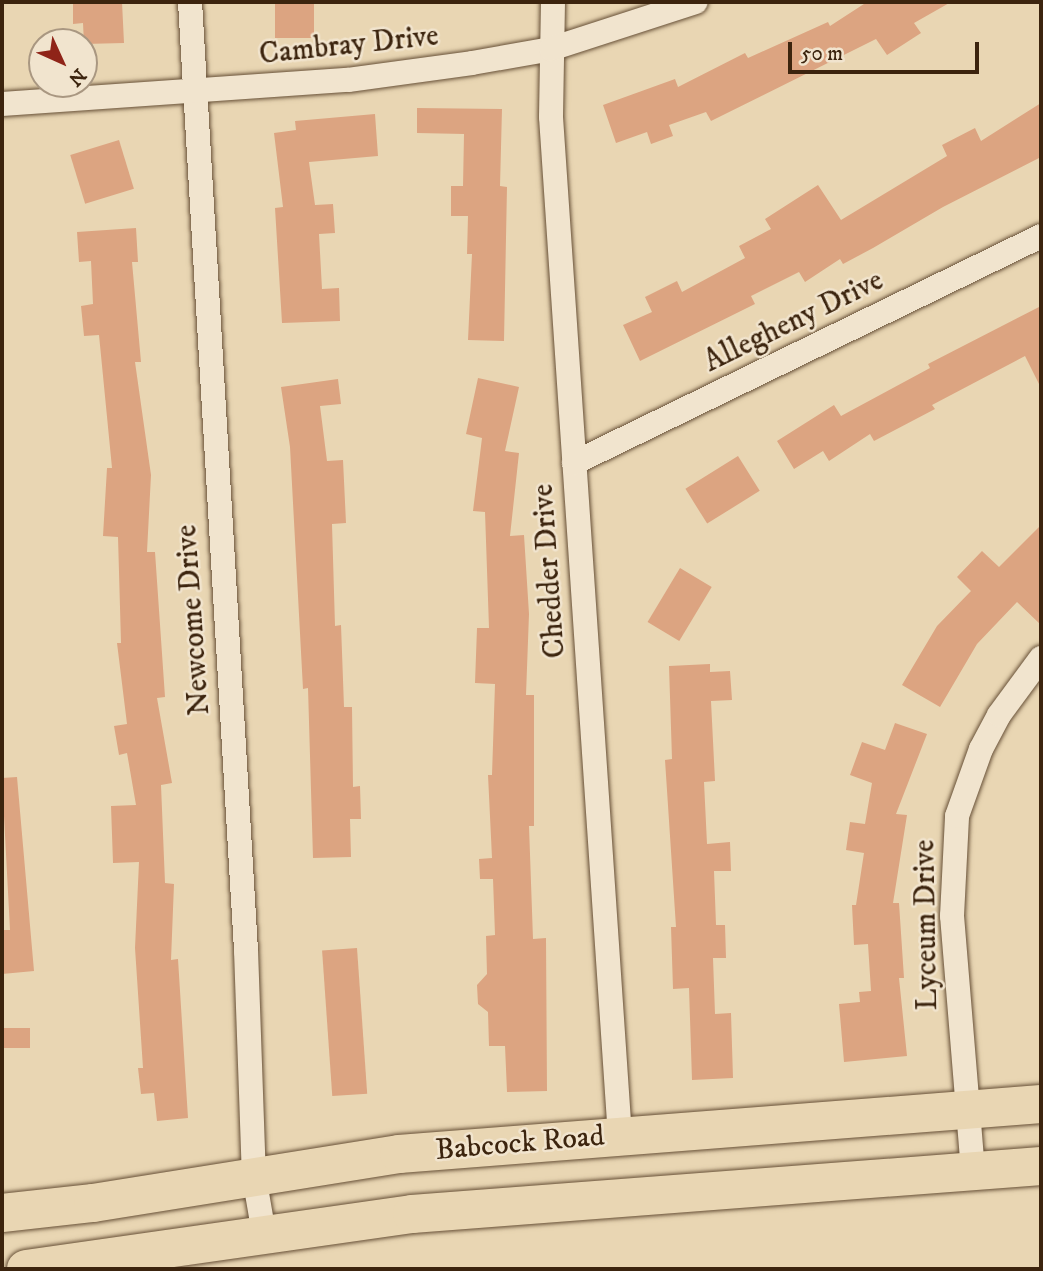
<!DOCTYPE html>
<style>
body{margin:0}
#map{position:relative;width:1043px;height:1271px;overflow:hidden;background:#e9d6b3;font-family:"IM FELL DW Pica",serif}
div>[style]{position:absolute}
.building>*{inset:0;background:#dca481;transform-origin:0 0}
.roads{filter:drop-shadow(0 0 2px #675037) drop-shadow(0 0 2px #675037)}
.street>*{height:24px;margin:-12px;padding:0 12px;transform-origin:12px;border-radius:12px;background:#f1e4ce}
.primary>*{height:38px;margin:-19px;padding:0 19px;transform-origin:19px;border-radius:19px;background:#e9d6b3}
span{translate:-50% -50%;white-space:nowrap;text-align:center;line-height:1.15;-webkit-text-stroke:5px #f1e4ce;paint-order:stroke}
.street-label{font-size:30px;color:#3c240e}
.frame{position:absolute;inset:0;border:4px solid #3c240e;pointer-events:none}
.north{position:absolute;left:28px;top:28px;width:70px;height:70px;box-sizing:border-box;background:#f1e4ce;border:2px solid #a99781;border-radius:50%;rotate:135deg;font-size:19px;font-weight:700;line-height:28px;text-align:center;color:#3c240e}
.north::after{content:'';display:block;margin:auto;width:24px;height:32px;background:#8f2418;clip-path:polygon(50% 0,100% 100%,50% 72%,0 100%)}
.scale{position:absolute;left:788px;top:42px;width:191px;height:32px;box-sizing:border-box;border:4px solid #3c240e;border-top:0;padding-left:9px;font-size:21px;line-height:24px;white-space:nowrap;color:#3c240e;-webkit-text-stroke:5px #f1e4ce;paint-order:stroke}
</style>
<div id="map">
<div class="building">
<i style="clip-path:polygon(73px 2px,122px 2px,124px 43px,84px 44px,83px 23px,73px 24px)"></i>
<i style="left:275px;top:2px;width:39px;height:36px"></i>
<i style="clip-path:polygon(867px 2px,951px 2px,914px 23px,921px 33px,887px 55px,876px 39px,711px 121px,706px 112px,669px 125px,673px 136px,651px 144px,647px 132px,616px 143px,603px 105px,675px 79px,678px 87px,745px 53px,748px 58px,828px 22px,830px 26px)"></i>
<i style="clip-path:polygon(1041px 103px,1041px 157px,943px 207px,873px 248px,843px 264px,840px 259px,805px 282px,799px 272px,751px 296px,755px 304px,640px 361px,623px 325px,652px 312px,645px 297px,677px 281px,682px 292px,745px 258px,739px 246px,771px 229px,765px 219px,818px 185px,841px 220px,947px 156px,942px 145px,975px 128px,981px 141px)"></i>
<i style="clip-path:polygon(417px 108px,502px 109px,500px 186px,507px 187px,504px 341px,468px 340px,472px 254px,467px 254px,468px 216px,451px 216px,451px 186px,463px 186px,464px 134px,417px 133px)"></i>
<i style="clip-path:polygon(375px 114px,378px 156px,309px 162px,315px 205px,333px 204px,335px 233px,319px 234px,322px 289px,339px 288px,340px 321px,282px 323px,275px 208px,283px 207px,274px 133px,296px 130px,295px 121px)"></i>
<i style="left:119px;top:140px;width:51px;height:51px;rotate:73deg"></i>
<i style="clip-path:polygon(136px 228px,138px 262px,132px 262px,141px 362px,135px 362px,151px 475px,147px 552px,155px 552px,165px 697px,157px 698px,172px 783px,161px 785px,165px 883px,174px 884px,171px 960px,178px 959px,188px 1118px,157px 1121px,154px 1093px,141px 1094px,138px 1068px,143px 1068px,135px 948px,139px 862px,113px 863px,111px 806px,136px 805px,127px 753px,119px 755px,114px 726px,127px 724px,117px 643px,121px 643px,118px 537px,103px 536px,107px 468px,112px 468px,99px 335px,84px 336px,81px 306px,93px 304px,91px 261px,79px 262px,77px 232px)"></i>
<i style="clip-path:polygon(1041px 306px,1041px 388px,1025px 356px,932px 405px,935px 409px,874px 441px,870px 434px,829px 461px,823px 451px,794px 469px,777px 441px,834px 405px,841px 416px,930px 368px,928px 364px)"></i>
<i style="clip-path:polygon(478px 378px,519px 387px,505px 451px,519px 453px,510px 536px,524px 535px,529px 614px,526px 695px,534px 695px,534px 826px,529px 826px,533px 939px,546px 938px,547px 1091px,507px 1092px,505px 1046px,489px 1046px,488px 1012px,478px 1004px,477px 985px,487px 974px,486px 936px,495px 935px,493px 879px,480px 879px,479px 859px,492px 858px,488px 775px,492px 775px,495px 684px,475px 683px,477px 628px,489px 628px,485px 512px,473px 511px,482px 438px,466px 434px)"></i>
<i style="clip-path:polygon(338px 379px,341px 404px,320px 406px,327px 461px,343px 460px,346px 523px,332px 524px,335px 626px,341px 625px,344px 707px,352px 707px,353px 787px,360px 786px,361px 819px,350px 819px,351px 857px,313px 858px,308px 688px,303px 689px,290px 447px,281px 387px)"></i>
<i style="left:738px;top:456px;width:41px;height:62px;rotate:58deg"></i>
<i style="clip-path:polygon(1041px 525px,1041px 625px,1017px 602px,977px 644px,940px 707px,902px 685px,937px 626px,971px 591px,957px 577px,982px 551px,999px 567px)"></i>
<i style="left:680px;top:568px;width:37px;height:63px;rotate:31deg"></i>
<i style="clip-path:polygon(710px 664px,710px 672px,730px 671px,732px 700px,711px 701px,715px 781px,704px 782px,707px 844px,730px 842px,731px 871px,714px 871px,716px 925px,725px 925px,726px 958px,713px 958px,715px 1014px,731px 1013px,733px 1078px,692px 1080px,689px 988px,673px 989px,671px 927px,676px 927px,665px 760px,672px 759px,669px 666px)"></i>
<i style="clip-path:polygon(895px 723px,927px 734px,896px 814px,907px 815px,893px 903px,899px 903px,904px 978px,899px 978px,907px 1056px,844px 1062px,839px 1004px,860px 1002px,859px 992px,871px 991px,868px 944px,854px 945px,852px 905px,856px 905px,864px 853px,846px 850px,850px 822px,865px 824px,872px 783px,850px 775px,862px 742px,885px 750px)"></i>
<i style="clip-path:polygon(17px 777px,34px 971px,2px 974px,2px 930px,10px 930px,2px 778px)"></i>
<i style="left:357px;top:948px;width:146px;height:35px;rotate:86deg"></i>
<i style="left:30px;top:1028px;width:20px;height:28px;rotate:90deg"></i>
</div>
<div class="roads">
<div class="street">
<i style="left:190px;top:2px;width:950px;rotate:86.62deg"></i>
<i style="left:246px;top:950px;width:226px;rotate:88deg"></i>
<i style="left:254px;top:1176px;width:59px;rotate:80.2deg"></i>
<i style="left:553px;top:2px;width:115px;rotate:91deg"></i>
<i style="left:551px;top:117px;width:1021px;rotate:86.13deg"></i>
<i style="left:2px;top:104px;width:347px;rotate:-4deg"></i>
<i style="left:348px;top:80px;width:125px;rotate:-7.8deg"></i>
<i style="left:472px;top:63px;width:80px;rotate:-10deg"></i>
<i style="left:551px;top:49px;width:152px;rotate:-18deg"></i>
<i style="left:574px;top:463px;width:519px;rotate:-25.92deg"></i>
<i style="left:973px;top:1171px;width:256px;rotate:-94.7deg"></i>
<i style="left:952px;top:916px;width:100px;rotate:-87.1deg"></i>
<i style="left:957px;top:816px;width:71px;rotate:-70.3deg"></i>
<i style="left:981px;top:749px;width:38px;rotate:-62deg"></i>
<i style="left:999px;top:715px;width:71px;rotate:-53.6deg"></i>
</div>
<div class="primary">
<i style="left:2px;top:1213px;width:92px;rotate:-6.3deg"></i>
<i style="left:93px;top:1203px;width:310px;rotate:-9.1deg"></i>
<i style="left:399px;top:1154px;width:644px;rotate:-4.45deg"></i>
<i style="left:26px;top:1269px;width:390px;rotate:-8.1deg"></i>
<i style="left:412px;top:1214px;width:631px;rotate:-4.36deg"></i>
</div>
</div>
<div class="street-label">
<span style="left:349px;top:46px;rotate:-6deg">Cambray Drive</span>
<span style="left:794px;top:322px;rotate:-26deg">Allegheny Drive</span>
<span style="left:550px;top:571px;rotate:-94deg">Chedder Drive</span>
<span style="left:194px;top:620px;rotate:-94deg">Newcome Drive</span>
<span style="left:927px;top:925px;rotate:-91deg">Lyceum Drive</span>
<span style="left:520px;top:1144px;rotate:-5deg">Babcock Road</span>
</div>
<div class="frame"></div>
<div class="north">N</div>
<div class="scale">50 m</div>
</div>
